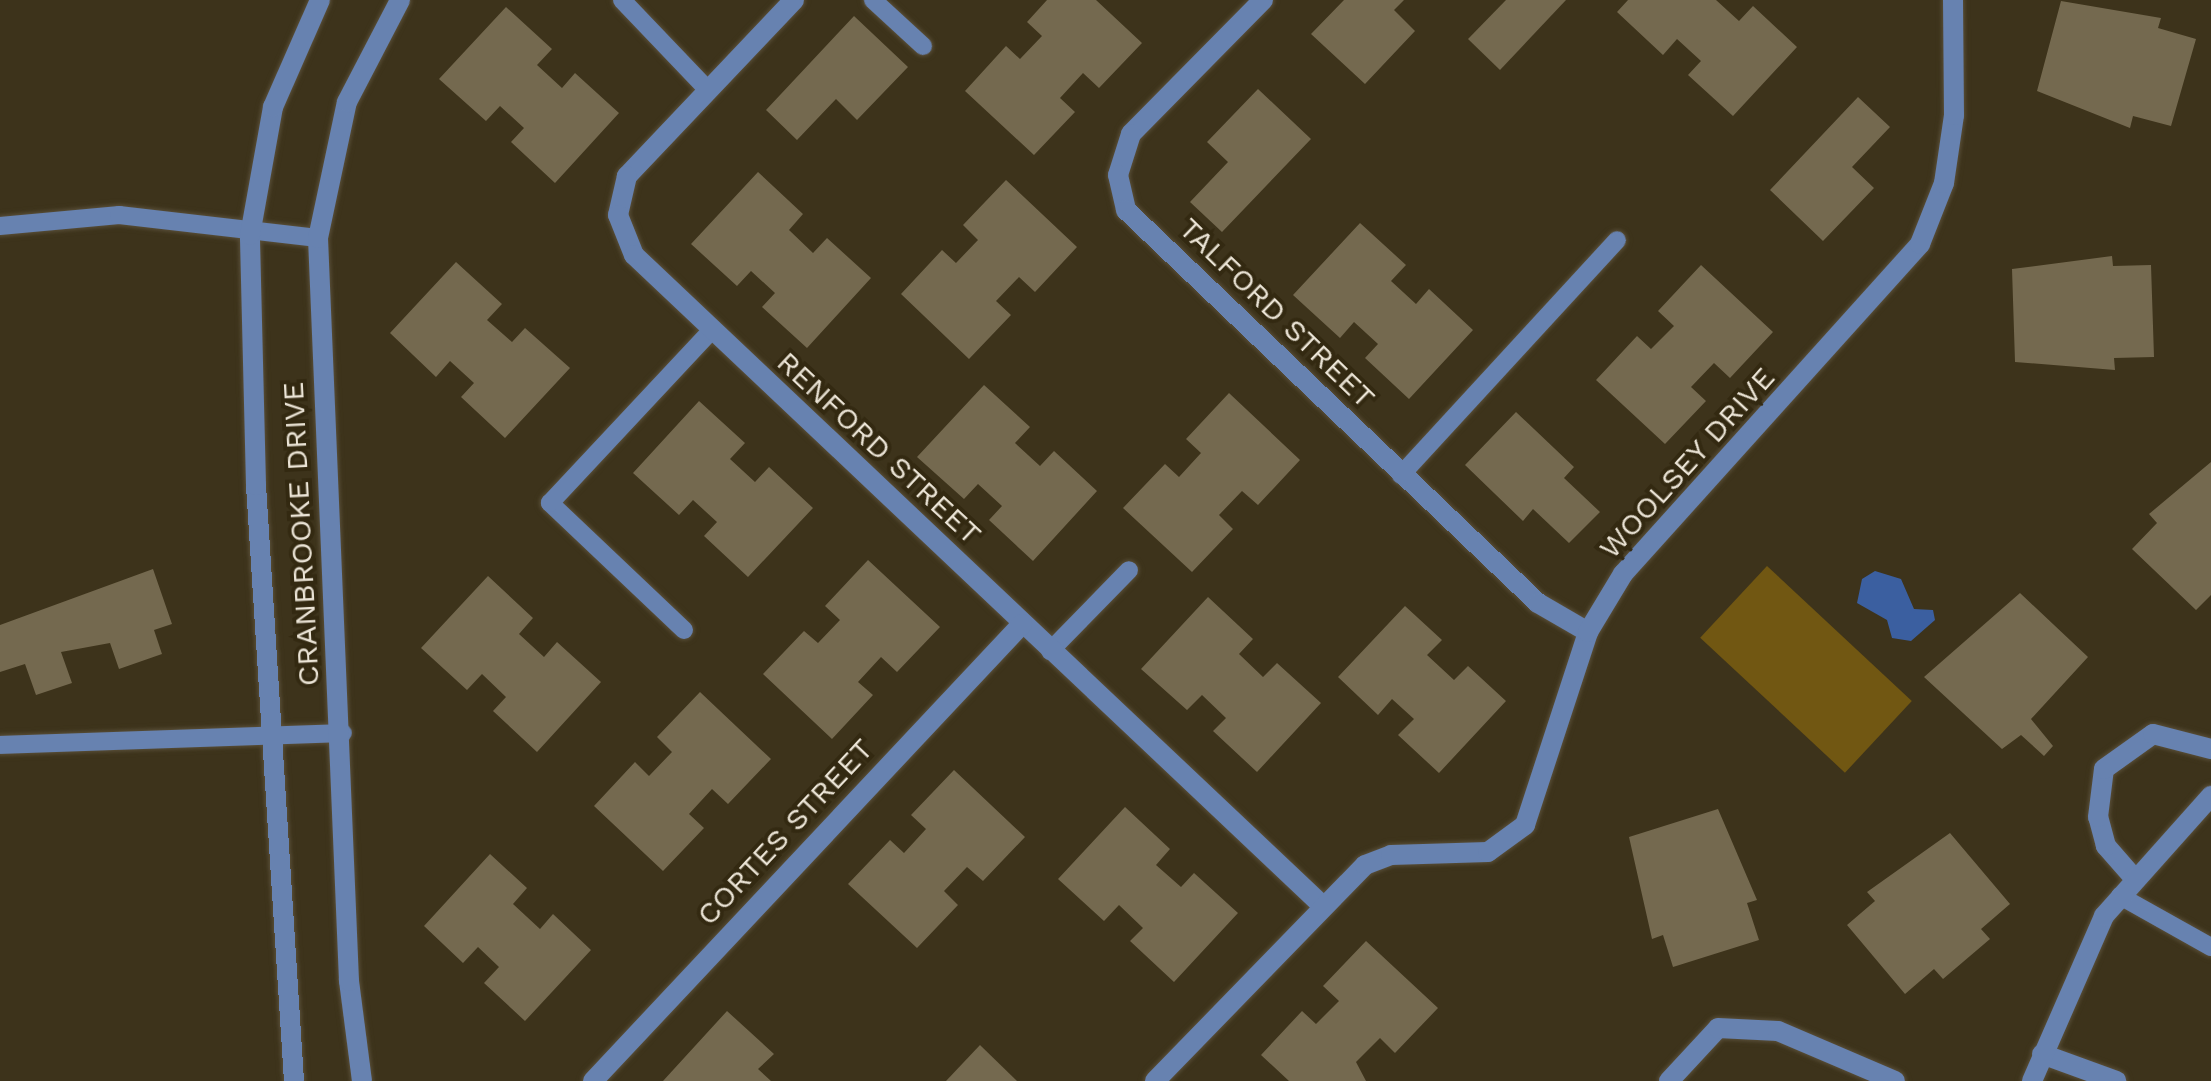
<!DOCTYPE html>
<style>
body{margin:0}
#map{position:relative;width:2211px;height:1081px;overflow:hidden;background:#3d331b;font-family:"Work Sans",sans-serif}
div>[style]{position:absolute}
.green>*{inset:0;background:#715712;transform-origin:0 0}
.water>*{inset:0;background:#3b5fa0}
.building>*{inset:0;background:#74694f}
.roads{filter:drop-shadow(0 0 2px #594f39) drop-shadow(0 0 2px #594f39)}
.lane>*{height:18px;margin:-9px;padding:0 9px;transform-origin:9px;border-radius:9px;background:#6782b0}
.street>*{height:20px;margin:-10px;padding:0 10px;transform-origin:10px;border-radius:10px;background:#6782b0}
span{translate:-50% -50%;white-space:nowrap;text-align:center;line-height:1.15;-webkit-text-stroke:8px #332911;paint-order:stroke}
.street-label{font-size:30px;color:#ebe4d6}
</style>
<div id="map">
<div class="green">
<i style="left:1767px;top:566px;width:198px;height:98px;rotate:43deg"></i>
</div>
<div class="water">
<i style="clip-path:polygon(1875px 571px,1901px 579px,1914px 609px,1933px 610px,1935px 620px,1911px 641px,1892px 638px,1887px 620px,1857px 603px,1862px 579px)"></i>
</div>
<div class="building">
<i style="clip-path:polygon(1047px 0,1096px 0,1142px 43px,1099px 88px,1083px 73px,1060px 98px,1075px 112px,1034px 155px,965px 91px,1006px 46px,1020px 59px,1042px 36px,1027px 22px)"></i>
<i style="clip-path:polygon(1344px 0,1404px 0,1394px 10px,1415px 31px,1365px 84px,1311px 34px)"></i>
<i style="clip-path:polygon(1506px 0,1566px 0,1500px 70px,1468px 39px)"></i>
<i style="clip-path:polygon(1628px 0,1716px 0,1739px 21px,1753px 6px,1797px 47px,1733px 116px,1688px 75px,1701px 61px,1677px 39px,1663px 55px,1617px 12px)"></i>
<i style="clip-path:polygon(2061px 1px,2161px 18px,2158px 28px,2196px 39px,2171px 126px,2133px 116px,2130px 128px,2037px 91px)"></i>
<i style="clip-path:polygon(506px 7px,552px 49px,537px 65px,562px 88px,575px 73px,619px 113px,555px 183px,511px 142px,524px 128px,500px 106px,486px 121px,439px 79px)"></i>
<i style="clip-path:polygon(854px 16px,908px 67px,857px 120px,836px 99px,797px 140px,766px 110px)"></i>
<i style="clip-path:polygon(1258px 89px,1311px 139px,1222px 232px,1190px 202px,1228px 162px,1207px 142px)"></i>
<i style="clip-path:polygon(1858px 97px,1890px 127px,1852px 167px,1874px 188px,1823px 241px,1770px 190px)"></i>
<i style="clip-path:polygon(758px 172px,803px 214px,789px 230px,813px 253px,827px 238px,871px 278px,807px 348px,762px 307px,775px 293px,751px 271px,737px 286px,691px 244px)"></i>
<i style="clip-path:polygon(1006px 180px,1077px 247px,1035px 292px,1019px 277px,996px 301px,1011px 315px,969px 359px,901px 294px,942px 250px,956px 263px,978px 240px,963px 225px)"></i>
<i style="clip-path:polygon(1360px 223px,1406px 265px,1391px 281px,1416px 304px,1429px 289px,1473px 330px,1409px 399px,1365px 358px,1378px 344px,1354px 322px,1340px 338px,1293px 295px)"></i>
<i style="clip-path:polygon(2112px 256px,2113px 266px,2151px 265px,2154px 357px,2114px 358px,2115px 370px,2015px 362px,2012px 269px)"></i>
<i style="clip-path:polygon(456px 262px,502px 304px,487px 320px,512px 342px,525px 328px,570px 368px,505px 438px,461px 397px,474px 383px,450px 361px,436px 377px,390px 333px)"></i>
<i style="clip-path:polygon(1701px 265px,1773px 332px,1730px 378px,1714px 363px,1691px 387px,1706px 401px,1665px 444px,1596px 380px,1637px 336px,1651px 349px,1674px 326px,1658px 311px)"></i>
<i style="clip-path:polygon(984px 385px,1030px 427px,1015px 443px,1040px 466px,1054px 451px,1097px 491px,1033px 561px,989px 520px,1002px 506px,978px 484px,964px 499px,917px 457px)"></i>
<i style="clip-path:polygon(1229px 393px,1300px 460px,1258px 505px,1242px 491px,1219px 515px,1233px 529px,1192px 572px,1123px 508px,1165px 464px,1179px 477px,1201px 453px,1186px 439px)"></i>
<i style="clip-path:polygon(699px 401px,745px 443px,730px 459px,755px 482px,769px 467px,813px 508px,748px 577px,704px 536px,717px 522px,693px 500px,679px 515px,633px 473px)"></i>
<i style="clip-path:polygon(1516px 412px,1574px 467px,1564px 478px,1600px 512px,1569px 543px,1533px 509px,1523px 521px,1465px 465px)"></i>
<i style="clip-path:polygon(2211px 462px,2211px 595px,2196px 610px,2132px 549px,2157px 523px,2149px 514px)"></i>
<i style="clip-path:polygon(868px 560px,940px 627px,897px 672px,881px 657px,858px 682px,873px 695px,832px 739px,763px 674px,804px 631px,818px 643px,840px 620px,825px 606px)"></i>
<i style="clip-path:polygon(153px 569px,172px 624px,154px 630px,162px 654px,119px 669px,110px 643px,61px 652px,72px 683px,36px 695px,25px 664px,0 672px,0 625px)"></i>
<i style="clip-path:polygon(488px 576px,533px 618px,519px 634px,544px 657px,557px 642px,601px 682px,537px 752px,493px 711px,506px 697px,482px 674px,467px 690px,421px 648px)"></i>
<i style="clip-path:polygon(2020px 593px,2088px 657px,2031px 719px,2053px 746px,2044px 756px,2021px 735px,2002px 749px,1924px 677px)"></i>
<i style="clip-path:polygon(1208px 597px,1253px 639px,1239px 654px,1263px 677px,1277px 663px,1321px 703px,1257px 772px,1213px 731px,1226px 718px,1202px 695px,1187px 710px,1141px 669px)"></i>
<i style="clip-path:polygon(1405px 606px,1442px 640px,1427px 655px,1454px 680px,1468px 666px,1506px 701px,1439px 773px,1398px 735px,1414px 719px,1392px 699px,1378px 715px,1338px 677px)"></i>
<i style="clip-path:polygon(700px 692px,771px 759px,728px 804px,712px 789px,689px 814px,704px 828px,663px 871px,594px 806px,635px 762px,649px 776px,672px 752px,657px 737px)"></i>
<i style="clip-path:polygon(954px 770px,1025px 837px,983px 881px,967px 867px,944px 891px,958px 905px,917px 948px,848px 884px,890px 840px,904px 853px,926px 829px,911px 815px)"></i>
<i style="clip-path:polygon(1125px 807px,1170px 849px,1156px 865px,1181px 887px,1194px 873px,1238px 913px,1174px 982px,1130px 941px,1143px 928px,1119px 905px,1104px 921px,1058px 879px)"></i>
<i style="clip-path:polygon(1718px 809px,1757px 900px,1747px 903px,1759px 940px,1673px 967px,1663px 935px,1652px 939px,1629px 837px)"></i>
<i style="clip-path:polygon(1950px 833px,2010px 904px,1981px 929px,1990px 939px,1943px 979px,1934px 969px,1905px 994px,1847px 925px,1875px 901px,1867px 892px)"></i>
<i style="clip-path:polygon(490px 854px,527px 888px,513px 904px,540px 929px,553px 914px,591px 950px,525px 1021px,484px 983px,499px 967px,478px 947px,463px 963px,424px 926px)"></i>
<i style="clip-path:polygon(1366px 941px,1438px 1008px,1395px 1053px,1380px 1038px,1356px 1062px,1366px 1081px,1289px 1081px,1261px 1055px,1302px 1011px,1316px 1024px,1339px 1001px,1323px 986px)"></i>
<i style="clip-path:polygon(727px 1011px,774px 1054px,758px 1069px,771px 1081px,663px 1081px)"></i>
<i style="clip-path:polygon(980px 1045px,1017px 1081px,946px 1081px)"></i>
</div>
<div class="roads">
<div class="lane">
<i style="left:622px;top:0;width:123px;rotate:46.3deg"></i>
<i style="left:873px;top:0;width:68px;rotate:42.6deg"></i>
<i style="left:0;top:226px;width:120px;rotate:-5.3deg"></i>
<i style="left:119px;top:215px;width:200px;rotate:6.6deg"></i>
<i style="left:1401px;top:475px;width:319px;rotate:-47.4deg"></i>
<i style="left:684px;top:630px;width:185px;rotate:-136.5deg"></i>
<i style="left:550px;top:503px;width:237px;rotate:-46.9deg"></i>
<i style="left:1050px;top:651px;width:113px;rotate:-45.7deg"></i>
<i style="left:0;top:745px;width:343px;rotate:-2deg"></i>
<i style="left:2120px;top:896px;width:104px;rotate:29.3deg"></i>
</div>
<div class="street">
<i style="left:794px;top:0;width:243px;rotate:133.5deg"></i>
<i style="left:627px;top:176px;width:40px;rotate:103deg"></i>
<i style="left:618px;top:215px;width:43px;rotate:68.2deg"></i>
<i style="left:634px;top:255px;width:948px;rotate:43.38deg"></i>
<i style="left:1263px;top:0;width:188px;rotate:134.6deg"></i>
<i style="left:1131px;top:134px;width:43px;rotate:107.6deg"></i>
<i style="left:1118px;top:175px;width:36px;rotate:77deg"></i>
<i style="left:1126px;top:210px;width:569px;rotate:43.65deg"></i>
<i style="left:1538px;top:603px;width:58px;rotate:30.1deg"></i>
<i style="left:2134px;top:878px;width:43px;rotate:-131.2deg"></i>
<i style="left:2106px;top:846px;width:30px;rotate:-105deg"></i>
<i style="left:2098px;top:817px;width:48px;rotate:-82.9deg"></i>
<i style="left:2104px;top:769px;width:60px;rotate:-35.5deg"></i>
<i style="left:2153px;top:734px;width:60px;rotate:14.5deg"></i>
<i style="left:2042px;top:1054px;width:79px;rotate:20deg"></i>
<i style="left:294px;top:1081px;width:597px;rotate:-93.65deg"></i>
<i style="left:256px;top:485px;width:250px;rotate:-91.4deg"></i>
<i style="left:250px;top:235px;width:130px;rotate:-79.8deg"></i>
<i style="left:273px;top:107px;width:117px;rotate:-66.3deg"></i>
<i style="left:362px;top:1081px;width:101px;rotate:-97.4deg"></i>
<i style="left:349px;top:981px;width:744px;rotate:-92.39deg"></i>
<i style="left:318px;top:238px;width:139px;rotate:-78deg"></i>
<i style="left:347px;top:102px;width:115px;rotate:-62.5deg"></i>
<i style="left:593px;top:1081px;width:627px;rotate:-46.81deg"></i>
<i style="left:1155px;top:1081px;width:301px;rotate:-45.8deg"></i>
<i style="left:1365px;top:865px;width:28px;rotate:-21deg"></i>
<i style="left:1391px;top:855px;width:97px;rotate:-1.8deg"></i>
<i style="left:1488px;top:852px;width:46px;rotate:-36.1deg"></i>
<i style="left:1525px;top:825px;width:203px;rotate:-71.9deg"></i>
<i style="left:1588px;top:632px;width:68px;rotate:-58.9deg"></i>
<i style="left:1623px;top:574px;width:444px;rotate:-48deg"></i>
<i style="left:1920px;top:244px;width:66px;rotate:-68.5deg"></i>
<i style="left:1944px;top:183px;width:69px;rotate:-81.6deg"></i>
<i style="left:1954px;top:115px;width:115px;rotate:-90.5deg"></i>
<i style="left:1669px;top:1081px;width:72px;rotate:-47.2deg"></i>
<i style="left:1718px;top:1028px;width:60px;rotate:2.9deg"></i>
<i style="left:1778px;top:1031px;width:127px;rotate:23.1deg"></i>
<i style="left:2032px;top:1081px;width:180px;rotate:-66.4deg"></i>
<i style="left:2104px;top:916px;width:161px;rotate:-48.3deg"></i>
</div>
</div>
<div class="street-label">
<span style="left:1277px;top:313px;rotate:44deg">TALFORD STREET</span>
<span style="left:879px;top:448px;rotate:43deg">RENFORD STREET</span>
<span style="left:1687px;top:463px;rotate:-48deg">WOOLSEY DRIVE</span>
<span style="left:301px;top:534px;rotate:-93deg">CRANBROOKE DRIVE</span>
<span style="left:785px;top:832px;rotate:-47deg">CORTES STREET</span>
</div>
</div>
